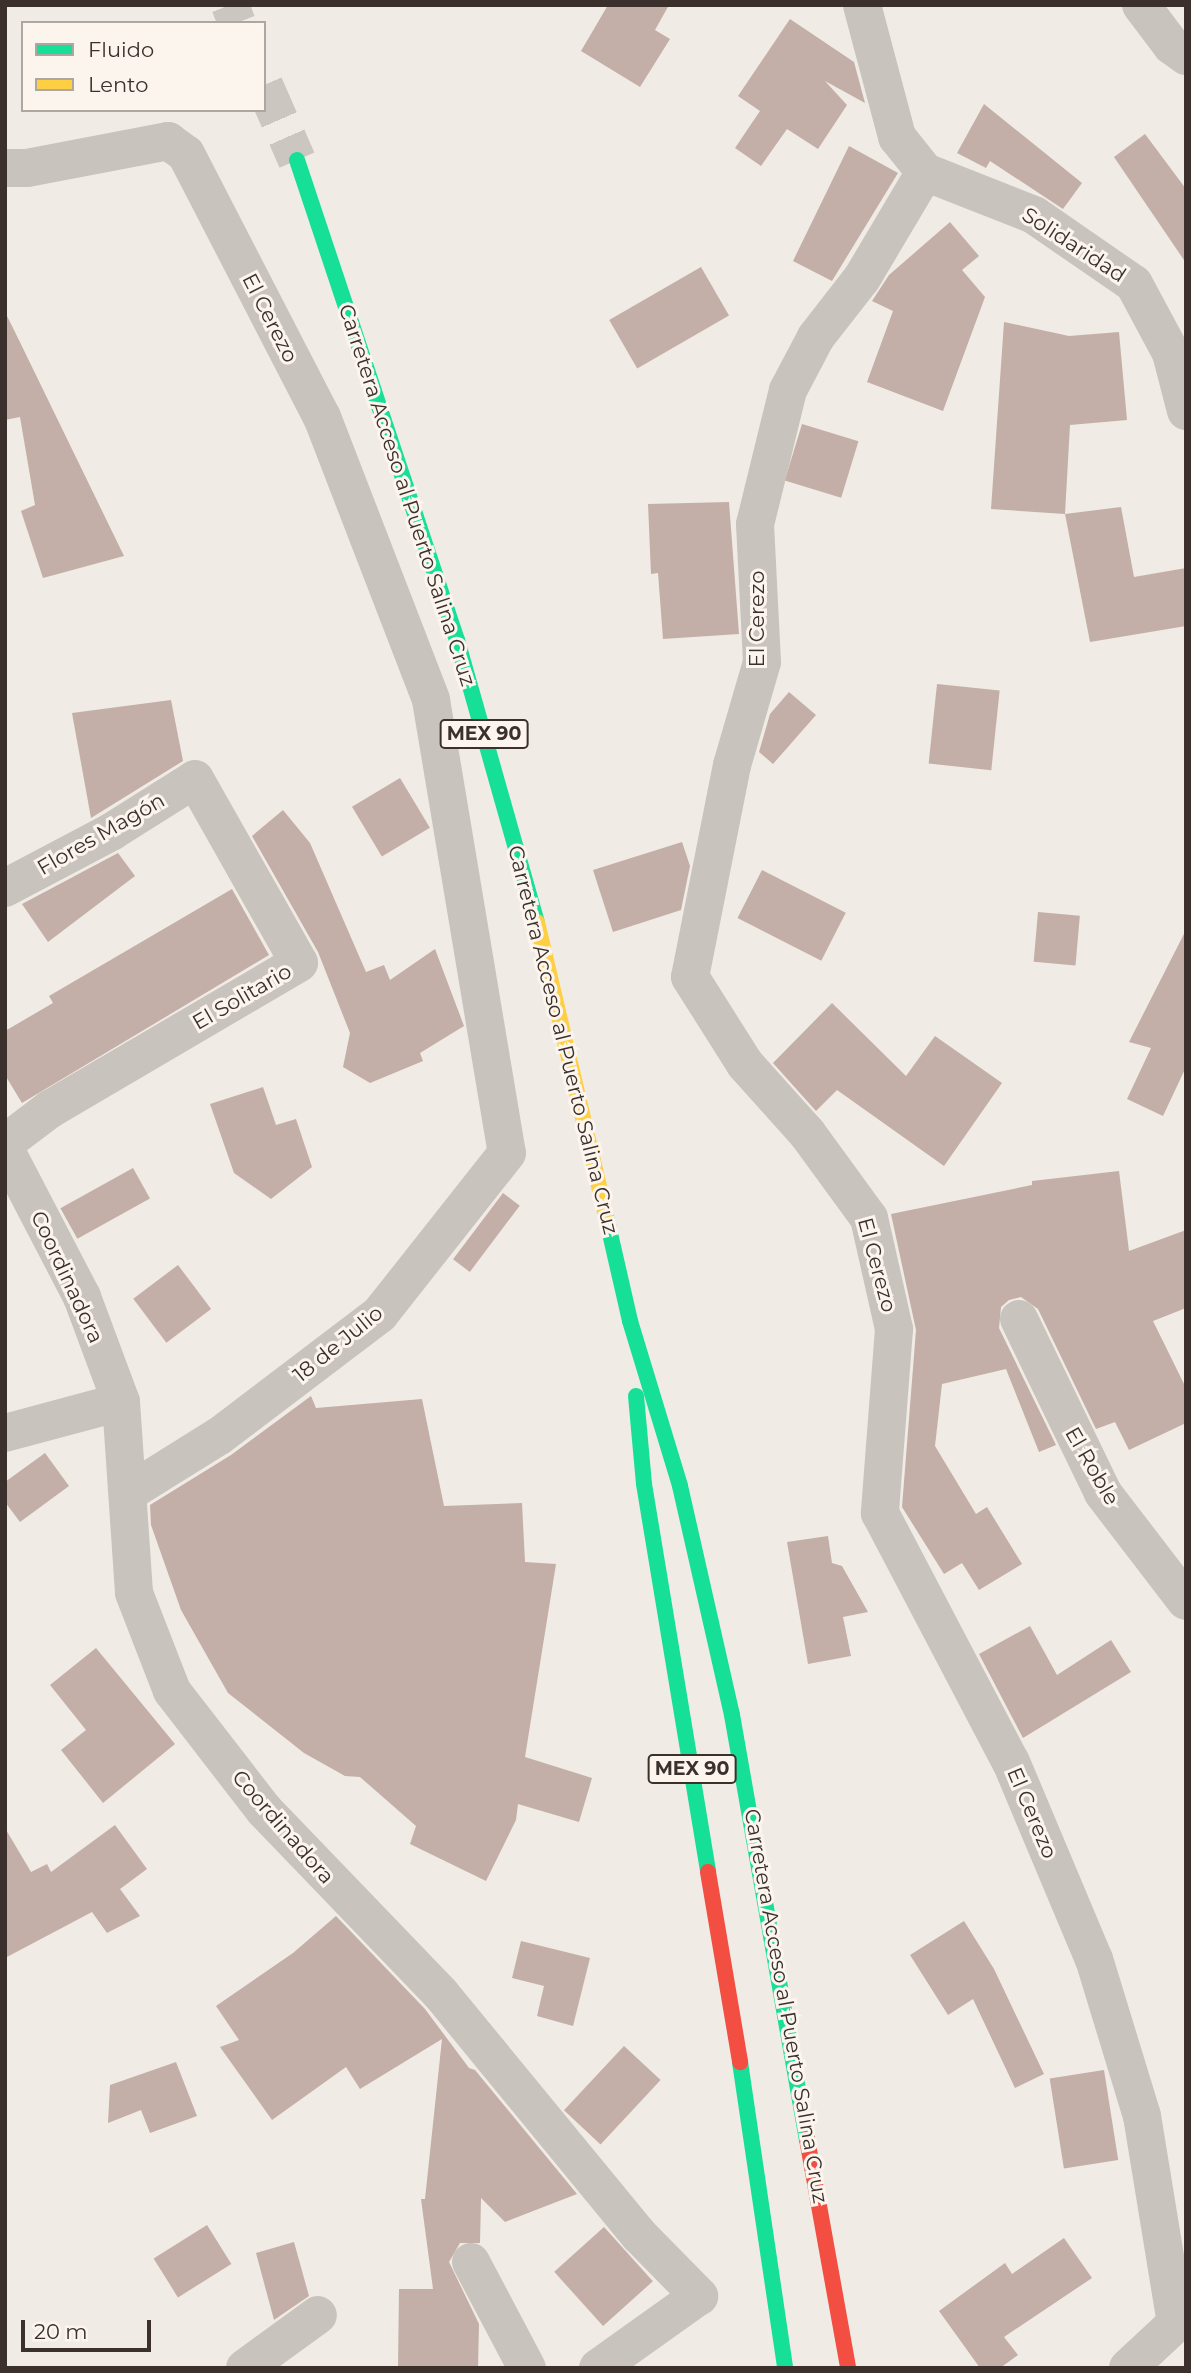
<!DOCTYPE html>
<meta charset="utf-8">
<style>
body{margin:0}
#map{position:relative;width:1191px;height:2373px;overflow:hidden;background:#f0ebe5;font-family:Montserrat,sans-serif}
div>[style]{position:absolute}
.building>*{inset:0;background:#c3afa7;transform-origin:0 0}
.primary-tunnel>*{height:38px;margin-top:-19px;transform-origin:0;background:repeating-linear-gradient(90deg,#ccc6c0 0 38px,transparent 0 57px)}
.street>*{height:38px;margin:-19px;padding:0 19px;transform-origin:19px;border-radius:19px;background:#c9c3be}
.fast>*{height:16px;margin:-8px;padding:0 8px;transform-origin:8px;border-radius:8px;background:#16e098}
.slow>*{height:16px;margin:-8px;padding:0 8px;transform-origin:8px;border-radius:8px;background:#ffcf43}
.jam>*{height:16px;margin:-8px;padding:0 8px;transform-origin:8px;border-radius:8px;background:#f24e42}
span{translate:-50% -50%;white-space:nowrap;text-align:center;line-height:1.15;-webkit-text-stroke:6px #fbf5ee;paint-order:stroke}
.shield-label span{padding:2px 5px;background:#fbf5ee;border:2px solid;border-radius:5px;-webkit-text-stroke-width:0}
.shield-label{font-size:19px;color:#3b302b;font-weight:700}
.street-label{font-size:21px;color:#3b302b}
.frame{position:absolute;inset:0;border:7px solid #3b302b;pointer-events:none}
.legend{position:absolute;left:21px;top:21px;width:245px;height:91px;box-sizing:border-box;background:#fbf5ee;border:2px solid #aea6a0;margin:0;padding:9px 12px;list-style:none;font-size:21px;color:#3b302b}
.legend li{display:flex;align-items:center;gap:14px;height:35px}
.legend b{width:35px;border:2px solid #aea6a0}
.scale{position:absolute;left:21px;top:2320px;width:130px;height:32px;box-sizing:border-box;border:4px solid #3b302b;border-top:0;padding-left:9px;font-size:21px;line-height:24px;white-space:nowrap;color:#3b302b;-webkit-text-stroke:5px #fbf5ee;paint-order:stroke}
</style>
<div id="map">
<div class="building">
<i style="clip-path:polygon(608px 5px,669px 5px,655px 30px,670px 39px,640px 87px,581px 51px)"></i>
<i style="clip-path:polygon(790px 19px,854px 62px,865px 103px,825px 81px,847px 105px,818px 149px,787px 129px,761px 166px,735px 148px,760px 111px,738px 96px)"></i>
<i style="clip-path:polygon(984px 104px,1082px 183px,1063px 209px,990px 161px,986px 168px,957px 153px)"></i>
<i style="clip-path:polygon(1145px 134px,1186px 189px,1186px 263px,1114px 157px)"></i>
<i style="clip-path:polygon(849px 146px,898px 173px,832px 281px,793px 261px)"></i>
<i style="clip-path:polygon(950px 222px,979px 256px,962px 270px,985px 297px,943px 411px,867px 382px,893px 311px,872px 301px,889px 275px)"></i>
<i style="left:701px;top:267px;width:56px;height:106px;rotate:60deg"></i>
<i style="clip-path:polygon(5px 312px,15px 332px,124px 556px,43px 578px,21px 511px,35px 505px,20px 417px,5px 420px)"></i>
<i style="clip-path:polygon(1004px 322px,1069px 336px,1119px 332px,1127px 420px,1070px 425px,1065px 514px,991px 509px)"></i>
<i style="left:802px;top:424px;width:59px;height:59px;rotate:17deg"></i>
<i style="clip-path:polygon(729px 502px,739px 634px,663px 639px,658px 573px,651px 574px,648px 504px)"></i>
<i style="clip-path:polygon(1121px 507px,1134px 577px,1186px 568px,1186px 626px,1090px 642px,1065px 514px)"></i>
<i style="left:937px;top:684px;width:63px;height:80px;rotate:6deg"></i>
<i style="clip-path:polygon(789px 692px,816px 715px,773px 764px,759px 752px,770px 714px)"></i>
<i style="clip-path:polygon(171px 700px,183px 761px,91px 818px,72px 713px)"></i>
<i style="left:400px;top:778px;width:58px;height:56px;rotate:59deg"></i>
<i style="clip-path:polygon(283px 810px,310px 843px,366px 972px,384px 965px,390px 980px,435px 949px,464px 1026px,420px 1053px,423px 1061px,370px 1083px,343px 1067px,350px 1033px,318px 952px,252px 836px)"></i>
<i style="clip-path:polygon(682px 842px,690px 866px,681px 910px,613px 932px,593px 870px)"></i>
<i style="clip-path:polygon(118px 853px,135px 876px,48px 942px,22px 904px)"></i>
<i style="left:762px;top:870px;width:94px;height:54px;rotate:27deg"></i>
<i style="clip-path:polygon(232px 889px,269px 955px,22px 1103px,5px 1075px,5px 1031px,53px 1003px,49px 996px)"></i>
<i style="left:1038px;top:912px;width:42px;height:50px;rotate:5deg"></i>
<i style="clip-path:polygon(1186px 930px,1186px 1067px,1163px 1116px,1127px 1099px,1151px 1048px,1129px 1042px)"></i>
<i style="clip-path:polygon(832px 1003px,906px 1076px,935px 1036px,1002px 1083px,944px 1166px,837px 1090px,816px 1111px,773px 1063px)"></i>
<i style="clip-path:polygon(263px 1087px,276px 1125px,296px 1119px,312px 1167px,271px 1199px,234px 1173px,210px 1104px)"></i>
<i style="left:133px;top:1168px;width:35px;height:83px;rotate:61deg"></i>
<i style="clip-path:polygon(1119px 1171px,1129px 1251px,1186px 1230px,1186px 1308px,1153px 1321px,1186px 1388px,1186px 1423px,1129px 1450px,1115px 1422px,1096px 1429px,1038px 1309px,1021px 1297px,1009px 1300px,1001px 1307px,999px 1328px,1056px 1445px,1039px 1452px,1006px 1369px,942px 1384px,935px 1446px,976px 1514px,987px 1507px,1022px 1564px,979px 1590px,962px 1563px,944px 1574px,902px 1507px,916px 1330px,891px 1214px,1032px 1185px,1032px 1181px)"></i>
<i style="left:503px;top:1193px;width:21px;height:83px;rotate:37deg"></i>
<i style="left:178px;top:1265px;width:55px;height:56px;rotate:53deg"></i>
<i style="clip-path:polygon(311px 1396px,316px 1408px,422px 1399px,444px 1506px,522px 1503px,525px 1562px,556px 1564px,525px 1757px,592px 1778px,579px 1822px,518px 1804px,516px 1820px,486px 1881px,410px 1844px,416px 1826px,360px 1777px,345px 1776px,304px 1753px,228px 1693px,181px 1610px,151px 1525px,150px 1505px,231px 1455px)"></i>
<i style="clip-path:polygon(45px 1453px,69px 1486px,20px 1522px,5px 1502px,5px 1482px)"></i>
<i style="clip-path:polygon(828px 1536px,832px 1563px,842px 1566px,868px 1612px,843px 1617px,851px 1656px,808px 1664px,787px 1542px)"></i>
<i style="clip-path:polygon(1030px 1626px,1057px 1675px,1111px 1640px,1131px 1672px,1023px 1738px,979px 1654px)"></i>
<i style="clip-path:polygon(96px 1648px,175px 1744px,103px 1803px,61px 1750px,86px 1730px,50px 1685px)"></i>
<i style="clip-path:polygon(115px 1825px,147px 1869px,120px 1889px,140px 1916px,107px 1933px,92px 1912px,5px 1958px,5px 1828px,31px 1872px,47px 1864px,51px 1872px)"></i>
<i style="clip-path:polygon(336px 1916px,425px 2009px,469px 2068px,475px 2070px,577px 2194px,505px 2222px,481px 2198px,480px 2243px,460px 2243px,449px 2262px,479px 2324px,478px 2368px,398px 2368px,399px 2289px,433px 2289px,421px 2199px,425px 2199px,442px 2039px,360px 2089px,346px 2067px,272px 2120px,220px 2047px,239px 2040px,216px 2006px,293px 1953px)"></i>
<i style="clip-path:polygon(964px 1921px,994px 1969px,1044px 2074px,1015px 2088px,973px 1999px,948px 2015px,910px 1955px)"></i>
<i style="clip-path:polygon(521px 1941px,590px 1958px,573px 2026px,537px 2016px,544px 1986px,512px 1978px)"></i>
<i style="left:624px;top:2046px;width:50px;height:88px;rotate:43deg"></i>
<i style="clip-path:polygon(176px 2062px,197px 2116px,150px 2133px,141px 2110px,108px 2123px,110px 2085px)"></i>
<i style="left:1104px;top:2070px;width:91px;height:55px;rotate:81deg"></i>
<i style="left:207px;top:2225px;width:46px;height:63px;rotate:58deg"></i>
<i style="left:604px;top:2227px;width:73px;height:67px;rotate:48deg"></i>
<i style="clip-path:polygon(1064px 2238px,1092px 2278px,1004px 2337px,1018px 2355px,1000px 2368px,980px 2368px,939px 2311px,1005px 2263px,1012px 2274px)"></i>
<i style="clip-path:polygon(294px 2242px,309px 2296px,274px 2320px,256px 2253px)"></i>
</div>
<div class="primary-tunnel">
<i style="left:230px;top:5px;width:19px;rotate:69deg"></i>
<i style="left:264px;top:85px;width:82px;rotate:66.3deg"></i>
</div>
<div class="street">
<i style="left:862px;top:5px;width:137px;rotate:75.1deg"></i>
<i style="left:897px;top:137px;width:45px;rotate:51.3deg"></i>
<i style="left:1141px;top:5px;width:51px;rotate:52.9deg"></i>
<i style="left:1172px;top:46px;width:17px;rotate:36deg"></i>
<i style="left:5px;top:168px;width:22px"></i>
<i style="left:27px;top:168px;width:144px;rotate:-10.8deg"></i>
<i style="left:168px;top:141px;width:22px;rotate:36deg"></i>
<i style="left:186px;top:154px;width:296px;rotate:62.7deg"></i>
<i style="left:322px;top:417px;width:303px;rotate:68.9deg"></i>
<i style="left:431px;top:700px;width:459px;rotate:80.5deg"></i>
<i style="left:507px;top:1153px;width:205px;rotate:128.3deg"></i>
<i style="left:380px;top:1314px;width:202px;rotate:142.8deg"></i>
<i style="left:219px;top:1436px;width:106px;rotate:148.1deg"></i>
<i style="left:925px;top:172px;width:123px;rotate:120.7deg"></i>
<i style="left:862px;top:278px;width:75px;rotate:127.9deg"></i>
<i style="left:816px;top:337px;width:60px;rotate:117.8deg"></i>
<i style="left:788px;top:390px;width:138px;rotate:103.8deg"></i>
<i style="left:755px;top:524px;width:138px;rotate:87.1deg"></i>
<i style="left:762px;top:662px;width:107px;rotate:106.2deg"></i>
<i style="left:732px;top:765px;width:216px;rotate:101.2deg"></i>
<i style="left:690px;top:977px;width:103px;rotate:57.7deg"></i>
<i style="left:745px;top:1064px;width:93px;rotate:48.1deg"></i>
<i style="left:807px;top:1133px;width:105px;rotate:53.9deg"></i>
<i style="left:869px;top:1218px;width:114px;rotate:77.3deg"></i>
<i style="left:894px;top:1329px;width:185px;rotate:94.4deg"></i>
<i style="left:880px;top:1513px;width:281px;rotate:62.3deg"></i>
<i style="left:1011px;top:1762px;width:214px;rotate:67.2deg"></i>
<i style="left:1094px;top:1959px;width:164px;rotate:73deg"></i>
<i style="left:1142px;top:2116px;width:211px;rotate:80.7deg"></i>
<i style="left:925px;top:172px;width:117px;rotate:21.5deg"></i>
<i style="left:1034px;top:215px;width:121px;rotate:34.6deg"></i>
<i style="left:1134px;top:284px;width:78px;rotate:61.8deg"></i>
<i style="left:1171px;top:353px;width:60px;rotate:75.5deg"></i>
<i style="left:5px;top:888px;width:120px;rotate:-27.8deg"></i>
<i style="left:111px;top:832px;width:99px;rotate:-32.2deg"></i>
<i style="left:195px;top:779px;width:211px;rotate:60.5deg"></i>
<i style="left:299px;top:963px;width:289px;rotate:149.6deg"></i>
<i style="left:50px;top:1109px;width:56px;rotate:142.9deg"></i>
<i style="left:5px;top:1149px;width:167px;rotate:62.5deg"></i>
<i style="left:82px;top:1297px;width:112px;rotate:69.6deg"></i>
<i style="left:121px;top:1402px;width:191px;rotate:86.1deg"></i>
<i style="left:134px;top:1593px;width:105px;rotate:68.8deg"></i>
<i style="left:172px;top:1691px;width:150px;rotate:52.3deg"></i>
<i style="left:264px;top:1810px;width:255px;rotate:46.1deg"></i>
<i style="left:441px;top:1994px;width:312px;rotate:50.6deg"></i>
<i style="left:639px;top:2235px;width:86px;rotate:45.5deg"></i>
<i style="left:699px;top:2296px;width:124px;rotate:144.5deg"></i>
<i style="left:1019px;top:1319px;width:193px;rotate:64.2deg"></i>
<i style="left:1103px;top:1493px;width:136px;rotate:52.5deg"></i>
<i style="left:5px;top:1433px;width:120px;rotate:-15deg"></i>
<i style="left:471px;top:2262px;width:120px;rotate:62.2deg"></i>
<i style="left:245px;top:2368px;width:90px;rotate:-36deg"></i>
<i style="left:1128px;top:2368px;width:79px;rotate:-43deg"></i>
</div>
<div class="fast">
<i style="left:297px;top:160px;width:506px;rotate:71.57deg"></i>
<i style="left:457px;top:640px;width:293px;rotate:74.2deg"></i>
<i style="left:606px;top:1216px;width:108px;rotate:77.1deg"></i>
<i style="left:630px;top:1321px;width:172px;rotate:73.1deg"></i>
<i style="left:680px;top:1486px;width:235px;rotate:77.2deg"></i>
<i style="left:732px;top:1715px;width:431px;rotate:80deg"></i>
<i style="left:636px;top:1396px;width:88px;rotate:84.8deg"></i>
<i style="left:644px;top:1484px;width:393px;rotate:80.6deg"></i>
<i style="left:740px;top:2062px;width:309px;rotate:81.6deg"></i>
</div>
<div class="slow">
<i style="left:537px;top:922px;width:302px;rotate:76.8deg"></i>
</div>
<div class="jam">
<i style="left:708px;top:1872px;width:193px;rotate:80.4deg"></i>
<i style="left:807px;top:2139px;width:233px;rotate:79.8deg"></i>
</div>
<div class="shield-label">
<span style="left:484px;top:734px">MEX 90</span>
<span style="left:692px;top:1769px">MEX 90</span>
</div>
<div class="street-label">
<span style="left:1074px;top:245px;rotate:33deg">Solidaridad</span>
<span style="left:270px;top:318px;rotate:63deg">El Cerezo</span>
<span style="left:407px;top:495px;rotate:72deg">Carretera Acceso al Puerto Salina Cruz</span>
<span style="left:757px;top:619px;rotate:-90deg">El Cerezo</span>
<span style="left:101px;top:834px;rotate:-30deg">Flores Magón</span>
<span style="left:242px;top:997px;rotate:-30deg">El Solitario</span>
<span style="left:563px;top:1040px;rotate:76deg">Carretera Acceso al Puerto Salina Cruz</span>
<span style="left:877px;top:1265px;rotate:75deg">El Cerezo</span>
<span style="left:67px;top:1277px;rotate:65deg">Coordinadora</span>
<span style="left:338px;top:1344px;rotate:-39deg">18 de Julio</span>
<span style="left:1092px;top:1466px;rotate:60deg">El Roble</span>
<span style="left:1032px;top:1813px;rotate:67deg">El Cerezo</span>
<span style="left:283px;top:1827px;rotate:49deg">Coordinadora</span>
<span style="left:786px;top:2006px;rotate:80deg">Carretera Acceso al Puerto Salina Cruz</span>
</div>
<div class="frame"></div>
<ul class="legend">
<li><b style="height:9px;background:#16e098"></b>Fluido</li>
<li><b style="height:9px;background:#ffcf43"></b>Lento</li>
</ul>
<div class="scale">20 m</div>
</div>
